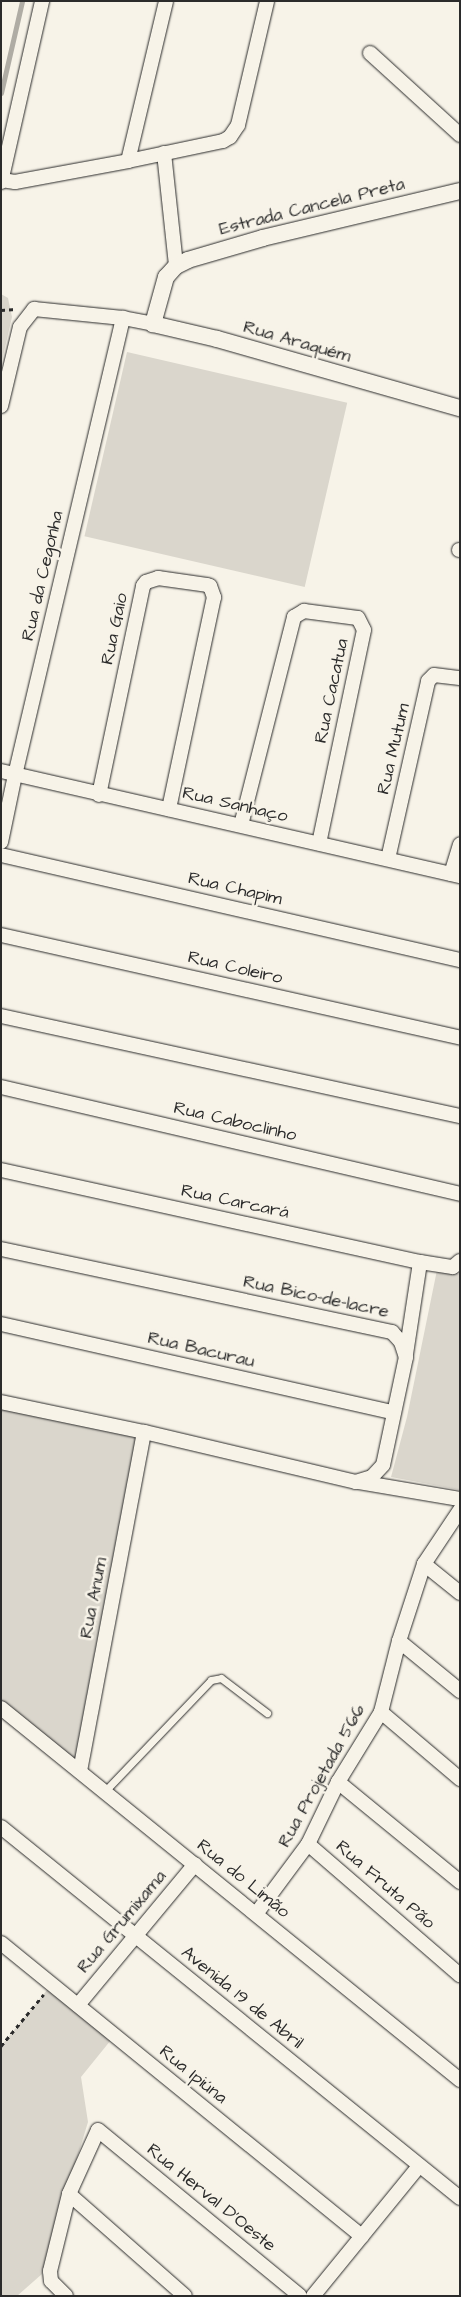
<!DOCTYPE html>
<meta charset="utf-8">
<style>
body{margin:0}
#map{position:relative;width:461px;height:2297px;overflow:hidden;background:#f7f3e8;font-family:"Architects Daughter",sans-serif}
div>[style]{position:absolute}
.green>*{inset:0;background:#dad6cc;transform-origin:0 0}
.stream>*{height:5px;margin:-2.5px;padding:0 2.5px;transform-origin:2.5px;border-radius:2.5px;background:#afaca4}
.path>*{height:3px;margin-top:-1.5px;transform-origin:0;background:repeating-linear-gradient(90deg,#2b2b2b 0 4px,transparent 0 8px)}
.roads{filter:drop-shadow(0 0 1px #2b2b2b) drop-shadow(0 0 1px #2b2b2b)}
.service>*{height:7px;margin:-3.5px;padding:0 3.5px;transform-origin:3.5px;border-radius:3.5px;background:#f7f3e8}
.minor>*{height:14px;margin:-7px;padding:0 7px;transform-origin:7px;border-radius:7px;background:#f7f3e8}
.tertiary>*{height:16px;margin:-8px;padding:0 8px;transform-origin:8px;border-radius:8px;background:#f7f3e8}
span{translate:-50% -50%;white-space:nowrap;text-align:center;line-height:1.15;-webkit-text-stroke:5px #f7f3e8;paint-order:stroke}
.street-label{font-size:18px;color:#2b2b2b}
.frame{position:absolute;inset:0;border:2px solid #2b2b2b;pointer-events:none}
</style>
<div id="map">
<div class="green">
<i style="clip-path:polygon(1px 294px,8px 298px,12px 317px,1px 365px)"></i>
<i style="left:127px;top:352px;width:226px;height:189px;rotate:13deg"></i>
<i style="clip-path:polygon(437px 1270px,460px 1274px,460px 1490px,391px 1477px,407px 1417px)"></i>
<i style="clip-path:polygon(1px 1405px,140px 1435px,76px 1762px,1px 1702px)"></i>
<i style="clip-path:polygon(52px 1984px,115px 2035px,81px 2077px,88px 2122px,42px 2274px,17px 2296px,1px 2296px,1px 2046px)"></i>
</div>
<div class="stream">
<i style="left:1px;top:93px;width:94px;rotate:-77.1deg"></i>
</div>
<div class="path">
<i style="left:1px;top:310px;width:15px;rotate:-4deg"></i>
<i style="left:1px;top:2046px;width:67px;rotate:-50.4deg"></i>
</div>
<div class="roads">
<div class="service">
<i style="left:105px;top:1791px;width:153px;rotate:-46.3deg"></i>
<i style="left:211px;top:1680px;width:10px;rotate:-11deg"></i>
<i style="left:221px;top:1678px;width:58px;rotate:37.3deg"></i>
</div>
<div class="minor">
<i style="left:370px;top:53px;width:122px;rotate:42.3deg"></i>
<i style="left:164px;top:153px;width:114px;rotate:83.9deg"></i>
<i style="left:128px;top:161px;width:164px;rotate:-76.6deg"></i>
<i style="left:2px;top:180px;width:13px;rotate:9deg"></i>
<i style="left:15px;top:182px;width:115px;rotate:-10.5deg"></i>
<i style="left:128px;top:161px;width:97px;rotate:-11.9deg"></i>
<i style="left:223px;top:141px;width:8px;rotate:-30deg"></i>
<i style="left:230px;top:137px;width:14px;rotate:-56deg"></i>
<i style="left:238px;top:125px;width:127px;rotate:-76.8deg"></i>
<i style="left:1px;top:182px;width:186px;rotate:-77.2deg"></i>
<i style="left:1px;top:406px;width:81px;rotate:-76.5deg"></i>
<i style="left:20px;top:327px;width:23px;rotate:-52deg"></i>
<i style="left:34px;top:309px;width:89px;rotate:5.8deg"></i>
<i style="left:123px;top:318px;width:31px;rotate:11deg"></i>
<i style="left:459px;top:550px;width:1px"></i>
<i style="left:1px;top:771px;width:471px;rotate:12.9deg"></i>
<i style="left:99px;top:795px;width:214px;rotate:-78.1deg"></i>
<i style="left:143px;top:586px;width:5px;rotate:-53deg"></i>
<i style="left:146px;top:582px;width:13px;rotate:-18deg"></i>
<i style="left:158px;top:578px;width:49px;rotate:8.1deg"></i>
<i style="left:207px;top:585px;width:3px;rotate:18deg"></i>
<i style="left:210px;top:586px;width:12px;rotate:70deg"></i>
<i style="left:214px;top:597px;width:217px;rotate:102deg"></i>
<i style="left:241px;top:825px;width:215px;rotate:-75.7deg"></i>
<i style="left:294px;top:617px;width:12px;rotate:-31deg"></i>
<i style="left:304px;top:611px;width:54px;rotate:7.4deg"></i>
<i style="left:358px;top:618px;width:13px;rotate:63deg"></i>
<i style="left:364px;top:630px;width:218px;rotate:101.9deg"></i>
<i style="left:1px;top:842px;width:68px;rotate:-78.2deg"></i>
<i style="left:15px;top:775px;width:470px;rotate:-76.7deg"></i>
<i style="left:1px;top:855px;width:471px;rotate:12.9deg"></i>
<i style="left:388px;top:859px;width:182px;rotate:-77.3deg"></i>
<i style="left:428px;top:681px;width:8px;rotate:-45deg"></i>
<i style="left:434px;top:675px;width:26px;rotate:7deg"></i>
<i style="left:451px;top:874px;width:31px;rotate:-73deg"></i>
<i style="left:1px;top:935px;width:470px;rotate:12.6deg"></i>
<i style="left:1px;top:1016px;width:470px;rotate:12.3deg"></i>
<i style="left:1px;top:1087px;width:471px;rotate:13.1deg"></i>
<i style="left:1px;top:1170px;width:429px;rotate:12.4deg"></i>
<i style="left:420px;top:1262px;width:33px;rotate:9deg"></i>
<i style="left:453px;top:1267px;width:9px;rotate:-41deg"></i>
<i style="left:1px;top:1249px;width:400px;rotate:12deg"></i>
<i style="left:392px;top:1332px;width:13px;rotate:48deg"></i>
<i style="left:401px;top:1342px;width:16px;rotate:72deg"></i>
<i style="left:406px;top:1357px;width:110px;rotate:102deg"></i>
<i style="left:383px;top:1465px;width:16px;rotate:133deg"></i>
<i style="left:372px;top:1477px;width:17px;rotate:163deg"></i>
<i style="left:356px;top:1482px;width:218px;rotate:-166.7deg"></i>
<i style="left:144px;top:1432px;width:146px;rotate:-168.2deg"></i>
<i style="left:1px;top:1324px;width:402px;rotate:12.7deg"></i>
<i style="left:406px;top:1354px;width:93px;rotate:-81.3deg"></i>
<i style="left:359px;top:1482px;width:102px;rotate:9.6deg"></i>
<i style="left:424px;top:1564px;width:46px;rotate:38.9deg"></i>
<i style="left:399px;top:1641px;width:79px;rotate:39.3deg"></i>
<i style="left:1px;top:1708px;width:591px;rotate:39.02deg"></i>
<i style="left:381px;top:1712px;width:104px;rotate:40.3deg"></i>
<i style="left:80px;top:1771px;width:345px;rotate:-79.3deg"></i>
<i style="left:338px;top:1782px;width:158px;rotate:39.3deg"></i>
<i style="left:1px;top:1827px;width:590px;rotate:38.95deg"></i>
<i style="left:308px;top:1844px;width:201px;rotate:40.8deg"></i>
<i style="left:256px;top:1914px;width:87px;rotate:-53.4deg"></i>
<i style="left:308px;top:1844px;width:69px;rotate:-64.2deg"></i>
<i style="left:338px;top:1782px;width:82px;rotate:-58.4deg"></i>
<i style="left:381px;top:1712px;width:73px;rotate:-75.8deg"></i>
<i style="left:399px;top:1641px;width:81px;rotate:-72deg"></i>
<i style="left:424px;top:1564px;width:65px;rotate:-56.3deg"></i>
<i style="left:1px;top:1943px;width:465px;rotate:39.1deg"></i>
<i style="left:78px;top:2005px;width:183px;rotate:-50.3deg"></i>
<i style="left:69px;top:2194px;width:154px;rotate:41.3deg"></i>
<i style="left:66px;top:2296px;width:21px;rotate:-135deg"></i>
<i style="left:51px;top:2281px;width:10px;rotate:-96deg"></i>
<i style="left:50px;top:2271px;width:79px;rotate:-76.1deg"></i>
<i style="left:69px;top:2194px;width:70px;rotate:-65.6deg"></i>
<i style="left:98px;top:2130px;width:261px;rotate:39.4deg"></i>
<i style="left:313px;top:2296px;width:168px;rotate:-50.8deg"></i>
</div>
<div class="tertiary">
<i style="left:460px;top:191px;width:203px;rotate:166.6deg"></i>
<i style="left:263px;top:238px;width:78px;rotate:163.7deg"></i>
<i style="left:188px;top:260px;width:13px;rotate:153deg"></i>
<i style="left:176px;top:266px;width:15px;rotate:132deg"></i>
<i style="left:166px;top:277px;width:49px;rotate:105.5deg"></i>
<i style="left:153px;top:324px;width:66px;rotate:13.2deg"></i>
<i style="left:217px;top:339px;width:253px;rotate:15.9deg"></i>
</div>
</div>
<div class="street-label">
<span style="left:312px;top:207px;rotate:-14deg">Estrada Cancela Preta</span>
<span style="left:297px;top:342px;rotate:16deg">Rua Araquém</span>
<span style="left:43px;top:576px;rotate:-77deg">Rua da Cegonha</span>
<span style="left:115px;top:629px;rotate:-78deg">Rua Gaio</span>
<span style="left:332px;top:691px;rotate:-78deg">Rua Cacatua</span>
<span style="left:394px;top:749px;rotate:-77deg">Rua Mutum</span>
<span style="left:235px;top:805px;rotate:13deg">Rua Sanhaço</span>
<span style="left:235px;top:889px;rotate:13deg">Rua Chapim</span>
<span style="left:235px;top:968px;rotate:13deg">Rua Coleiro</span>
<span style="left:235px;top:1122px;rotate:13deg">Rua Caboclinho</span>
<span style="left:235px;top:1202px;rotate:12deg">Rua Carcará</span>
<span style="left:316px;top:1297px;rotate:12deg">Rua Bico-de-lacre</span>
<span style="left:201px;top:1350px;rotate:13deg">Rua Bacurau</span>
<span style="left:94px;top:1598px;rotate:-79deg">Rua Anum</span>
<span style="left:322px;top:1776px;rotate:-61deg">Rua Projetada 566</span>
<span style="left:243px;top:1879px;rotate:39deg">Rua do Limão</span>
<span style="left:385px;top:1885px;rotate:41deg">Rua Fruta Pão</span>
<span style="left:122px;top:1922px;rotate:-50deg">Rua Grumixama</span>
<span style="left:242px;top:1998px;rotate:39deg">Avenida 19 de Abril</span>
<span style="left:193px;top:2075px;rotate:39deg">Rua Ipiúna</span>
<span style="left:211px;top:2198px;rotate:39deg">Rua Herval D'Oeste</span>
</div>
<div class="frame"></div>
</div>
